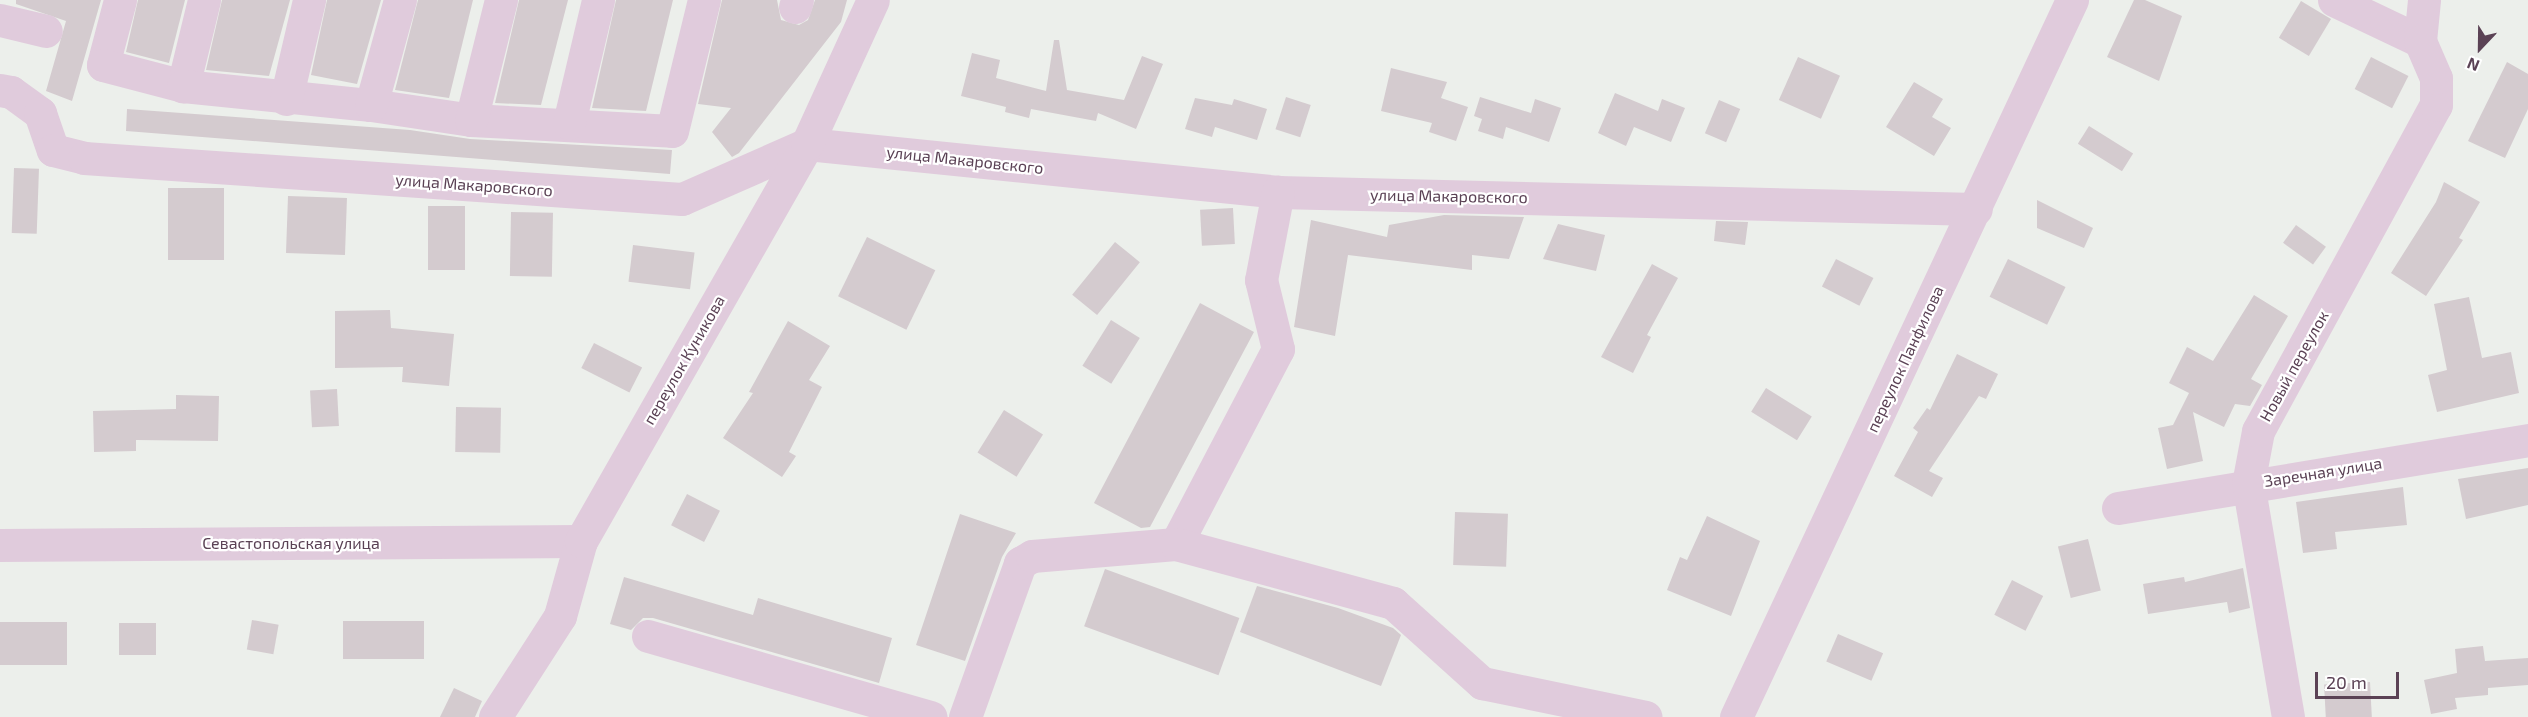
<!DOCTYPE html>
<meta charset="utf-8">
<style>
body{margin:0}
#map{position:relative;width:2528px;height:717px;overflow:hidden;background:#ecefeb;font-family:"Exo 2",sans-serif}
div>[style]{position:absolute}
.building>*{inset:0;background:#d4cbcf;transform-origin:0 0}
.minor>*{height:33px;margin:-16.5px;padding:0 16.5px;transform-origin:16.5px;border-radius:16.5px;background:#e0cbdc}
span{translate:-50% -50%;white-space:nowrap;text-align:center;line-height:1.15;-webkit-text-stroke:4.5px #fff;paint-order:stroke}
.street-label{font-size:16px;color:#5b4255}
.north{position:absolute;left:2450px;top:18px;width:60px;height:60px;-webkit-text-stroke:4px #fff;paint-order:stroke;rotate:202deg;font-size:16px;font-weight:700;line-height:24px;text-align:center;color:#5b4255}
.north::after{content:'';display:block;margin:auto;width:21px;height:27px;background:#5b4255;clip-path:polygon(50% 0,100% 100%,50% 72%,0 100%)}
.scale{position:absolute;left:2315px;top:672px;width:84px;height:27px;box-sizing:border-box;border:3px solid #5b4255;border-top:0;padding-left:8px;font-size:18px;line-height:21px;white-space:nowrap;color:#5b4255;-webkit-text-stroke:4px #fff;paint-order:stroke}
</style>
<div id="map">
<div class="building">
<i style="clip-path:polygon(16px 0,101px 0,72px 101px,46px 91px,66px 21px,16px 4px)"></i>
<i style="clip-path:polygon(138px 0,185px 0,169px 63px,126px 52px)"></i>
<i style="clip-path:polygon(222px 0,290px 0,269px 76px,206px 70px)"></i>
<i style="clip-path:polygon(327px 0,381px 0,357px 84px,311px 75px)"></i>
<i style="clip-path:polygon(418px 0,473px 0,449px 98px,395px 90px)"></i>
<i style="clip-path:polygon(519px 0,568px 0,541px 105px,495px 103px)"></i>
<i style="clip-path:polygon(616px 0,673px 0,646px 111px,592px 108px)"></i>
<i style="clip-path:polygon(722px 0,777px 0,781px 20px,799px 25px,808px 20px,815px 0,847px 0,841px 22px,739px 153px,732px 157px,712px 132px,731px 108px,698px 104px)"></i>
<i style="clip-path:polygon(2134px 0,2145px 0,2182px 16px,2159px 81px,2107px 57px)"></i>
<i style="left:2301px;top:1px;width:35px;height:43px;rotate:31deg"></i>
<i style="clip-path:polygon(1054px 40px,1059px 40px,1067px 90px,1124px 100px,1142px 56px,1163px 64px,1136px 129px,1098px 113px,1096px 121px,1031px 109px,1029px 118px,1005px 112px,1006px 107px,961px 96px,972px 53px,1000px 60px,996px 78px,1046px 91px)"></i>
<i style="left:1798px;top:57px;width:46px;height:47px;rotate:24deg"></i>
<i style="left:2371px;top:57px;width:42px;height:36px;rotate:27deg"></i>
<i style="clip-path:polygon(2507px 62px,2528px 74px,2528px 109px,2505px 158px,2468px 141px)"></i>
<i style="clip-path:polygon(1391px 68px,1447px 82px,1441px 98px,1468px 107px,1456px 141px,1429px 132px,1432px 123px,1381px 111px)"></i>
<i style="clip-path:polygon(1914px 82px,1943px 99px,1932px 117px,1951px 128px,1934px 156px,1886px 127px)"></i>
<i style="clip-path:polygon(1615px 93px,1658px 111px,1662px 99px,1685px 108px,1671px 142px,1634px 127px,1626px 146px,1598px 133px)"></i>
<i style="left:1286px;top:97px;width:26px;height:34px;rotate:18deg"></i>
<i style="clip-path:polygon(1480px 97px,1531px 113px,1535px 99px,1561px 108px,1549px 142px,1506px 127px,1503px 139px,1478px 131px,1482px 119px,1474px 116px)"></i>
<i style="clip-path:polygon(1195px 98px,1232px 105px,1234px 99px,1267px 109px,1257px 140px,1215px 127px,1212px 137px,1185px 129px)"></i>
<i style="left:1719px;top:100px;width:23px;height:36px;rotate:23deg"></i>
<i style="clip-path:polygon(127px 109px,410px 130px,470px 139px,672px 150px,670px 174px,126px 131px)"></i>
<i style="left:2089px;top:126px;width:52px;height:21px;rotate:32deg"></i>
<i style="left:14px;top:168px;width:25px;height:65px;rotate:2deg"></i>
<i style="clip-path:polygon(2444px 182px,2480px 202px,2459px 238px,2463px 240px,2426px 296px,2391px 273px,2436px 202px)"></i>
<i style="left:168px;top:188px;width:56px;height:72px"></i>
<i style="left:288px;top:196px;width:59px;height:57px;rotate:2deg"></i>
<i style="clip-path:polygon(2037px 200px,2093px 228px,2084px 248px,2037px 228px)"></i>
<i style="left:428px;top:206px;width:37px;height:64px"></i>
<i style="left:1233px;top:208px;width:36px;height:33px;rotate:87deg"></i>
<i style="left:511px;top:212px;width:42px;height:64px;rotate:1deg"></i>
<i style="clip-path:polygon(1444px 215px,1524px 217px,1509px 259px,1472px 255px,1472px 270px,1348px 255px,1335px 336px,1294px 327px,1311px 220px,1387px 237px,1389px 225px)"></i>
<i style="clip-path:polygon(1716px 221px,1748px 222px,1745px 245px,1714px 241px)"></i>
<i style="clip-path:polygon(1558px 224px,1605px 235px,1596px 271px,1543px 259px)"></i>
<i style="left:2296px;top:225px;width:37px;height:22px;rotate:36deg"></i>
<i style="left:867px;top:237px;width:76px;height:66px;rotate:26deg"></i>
<i style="left:1115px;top:242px;width:32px;height:68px;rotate:39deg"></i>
<i style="left:633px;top:245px;width:62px;height:37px;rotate:7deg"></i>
<i style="left:1836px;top:259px;width:42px;height:31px;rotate:27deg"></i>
<i style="left:2008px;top:259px;width:64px;height:42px;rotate:26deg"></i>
<i style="clip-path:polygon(1652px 264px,1678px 278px,1647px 335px,1651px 337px,1633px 373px,1601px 357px)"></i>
<i style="clip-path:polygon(2254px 295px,2288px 316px,2251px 379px,2262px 385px,2250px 406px,2235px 404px,2224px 427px,2193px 412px,2203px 461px,2167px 469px,2158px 428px,2173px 425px,2189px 393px,2169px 383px,2187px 347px,2213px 361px)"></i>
<i style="clip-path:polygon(2469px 297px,2482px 358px,2511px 352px,2519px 393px,2437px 412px,2428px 375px,2447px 370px,2434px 304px)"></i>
<i style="clip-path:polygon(1200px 303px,1254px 332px,1150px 527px,1141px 528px,1094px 503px)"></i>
<i style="clip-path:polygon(390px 310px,391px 328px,454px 334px,449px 386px,402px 382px,403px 367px,335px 368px,335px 311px)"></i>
<i style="left:1111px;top:320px;width:34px;height:54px;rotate:32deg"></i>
<i style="clip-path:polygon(788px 321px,830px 346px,809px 380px,822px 387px,789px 452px,796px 456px,782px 477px,723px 438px,753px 393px,749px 392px)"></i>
<i style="left:594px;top:343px;width:54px;height:28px;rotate:27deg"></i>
<i style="clip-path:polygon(1957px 354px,1998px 374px,1986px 399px,1979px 396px,1929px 471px,1943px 478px,1932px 497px,1894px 476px,1918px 432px,1913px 428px,1927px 408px,1930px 410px)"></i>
<i style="left:1766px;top:388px;width:54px;height:28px;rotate:32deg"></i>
<i style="left:337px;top:389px;width:37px;height:27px;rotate:87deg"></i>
<i style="clip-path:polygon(176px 395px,219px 396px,218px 441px,136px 440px,136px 451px,94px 452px,93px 411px,176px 409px)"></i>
<i style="left:456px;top:407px;width:45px;height:45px;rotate:1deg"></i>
<i style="left:1004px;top:410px;width:46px;height:50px;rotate:32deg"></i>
<i style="clip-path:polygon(2528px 468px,2528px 505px,2466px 519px,2458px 479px)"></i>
<i style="clip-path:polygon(2403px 487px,2407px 525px,2335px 532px,2337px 549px,2303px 553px,2296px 502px)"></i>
<i style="left:687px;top:494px;width:37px;height:35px;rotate:27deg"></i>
<i style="left:1455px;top:512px;width:53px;height:53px;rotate:2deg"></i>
<i style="clip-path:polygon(960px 514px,1016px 533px,1002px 557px,965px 661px,916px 645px)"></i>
<i style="clip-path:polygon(1707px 516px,1760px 541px,1731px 616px,1667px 590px,1680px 557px,1687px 560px)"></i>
<i style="left:2088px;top:539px;width:53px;height:31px;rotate:76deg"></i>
<i style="clip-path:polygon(2243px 568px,2250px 608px,2229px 613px,2227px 602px,2148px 614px,2143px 584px,2184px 577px,2185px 582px)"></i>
<i style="left:1105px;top:569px;width:143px;height:61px;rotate:20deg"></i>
<i style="clip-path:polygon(624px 577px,753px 615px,758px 598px,892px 638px,879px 683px,653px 618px,643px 618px,631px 630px,610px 624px)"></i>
<i style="left:2012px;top:580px;width:35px;height:39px;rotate:27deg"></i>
<i style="clip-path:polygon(1257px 586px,1338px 608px,1393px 628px,1401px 635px,1381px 686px,1240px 632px)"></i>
<i style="left:252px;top:620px;width:27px;height:30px;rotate:10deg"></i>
<i style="left:343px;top:621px;width:81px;height:38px"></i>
<i style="left:0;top:622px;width:67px;height:43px"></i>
<i style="left:119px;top:623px;width:37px;height:32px"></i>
<i style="left:1838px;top:634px;width:49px;height:30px;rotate:23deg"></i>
<i style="clip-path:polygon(2483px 646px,2485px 661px,2528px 658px,2528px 685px,2488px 688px,2488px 695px,2455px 698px,2457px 709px,2431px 714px,2424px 680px,2457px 673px,2455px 649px)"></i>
<i style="left:2370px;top:682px;width:35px;height:46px;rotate:87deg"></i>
<i style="clip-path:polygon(454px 688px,482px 701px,475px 717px,440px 717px)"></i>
</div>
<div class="minor">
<i style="left:120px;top:0;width:67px;rotate:104.7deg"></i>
<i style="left:103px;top:65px;width:83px;rotate:14.7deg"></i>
<i style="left:204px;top:0;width:89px;rotate:103.7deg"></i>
<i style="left:183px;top:86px;width:189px;rotate:5.8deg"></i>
<i style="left:371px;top:105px;width:101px;rotate:8.5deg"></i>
<i style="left:471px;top:120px;width:201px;rotate:3.1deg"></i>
<i style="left:672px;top:131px;width:135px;rotate:-76.3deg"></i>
<i style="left:2334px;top:0;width:95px;rotate:25.5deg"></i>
<i style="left:2420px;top:41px;width:41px;rotate:-84.4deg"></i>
<i style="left:795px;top:7px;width:7px;rotate:-74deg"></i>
<i style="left:0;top:20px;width:47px;rotate:13.4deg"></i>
<i style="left:0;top:90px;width:11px;rotate:10deg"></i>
<i style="left:11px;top:92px;width:36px;rotate:36deg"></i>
<i style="left:40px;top:113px;width:39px;rotate:71deg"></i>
<i style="left:53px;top:150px;width:32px;rotate:14deg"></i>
<i style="left:84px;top:158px;width:599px;rotate:3.92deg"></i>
<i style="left:682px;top:199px;width:137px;rotate:-23.7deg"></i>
<i style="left:807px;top:144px;width:473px;rotate:5.8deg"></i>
<i style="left:1278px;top:192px;width:698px;rotate:1.4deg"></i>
<i style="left:286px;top:99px;width:102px;rotate:-76.9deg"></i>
<i style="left:371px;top:105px;width:109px;rotate:-74.6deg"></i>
<i style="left:471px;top:120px;width:124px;rotate:-76deg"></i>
<i style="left:569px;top:123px;width:126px;rotate:-76.7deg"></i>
<i style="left:2118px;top:508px;width:416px;rotate:-9.4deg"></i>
<i style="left:1176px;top:544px;width:220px;rotate:-62.4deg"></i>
<i style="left:1278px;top:349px;width:71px;rotate:-103.8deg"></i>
<i style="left:1261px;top:280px;width:90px;rotate:-79.1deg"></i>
<i style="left:0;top:545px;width:581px;rotate:-0.39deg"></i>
<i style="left:648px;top:636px;width:294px;rotate:16deg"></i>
<i style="left:495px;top:717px;width:120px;rotate:-57.2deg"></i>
<i style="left:560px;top:616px;width:78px;rotate:-74.4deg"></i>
<i style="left:581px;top:541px;width:457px;rotate:-60.3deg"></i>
<i style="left:807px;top:144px;width:158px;rotate:-65.4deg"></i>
<i style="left:965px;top:717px;width:164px;rotate:-70.3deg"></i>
<i style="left:1020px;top:563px;width:14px;rotate:-30deg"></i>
<i style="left:1032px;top:556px;width:144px;rotate:-4.8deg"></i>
<i style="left:1176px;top:544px;width:225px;rotate:15.2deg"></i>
<i style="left:1393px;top:603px;width:120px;rotate:42deg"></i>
<i style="left:1482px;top:683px;width:167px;rotate:11.7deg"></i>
<i style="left:1736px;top:717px;width:792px;rotate:-64.89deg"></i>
<i style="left:2288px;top:717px;width:236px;rotate:-99.7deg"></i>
<i style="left:2248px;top:484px;width:54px;rotate:-79.3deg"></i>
<i style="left:2258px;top:431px;width:371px;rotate:-61.4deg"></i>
<i style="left:2436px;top:105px;width:27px;rotate:-90deg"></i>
<i style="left:2436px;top:78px;width:40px;rotate:-113.4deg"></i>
</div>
<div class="street-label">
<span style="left:965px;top:160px;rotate:6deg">улица Макаровского</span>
<span style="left:474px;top:185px;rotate:4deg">улица Макаровского</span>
<span style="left:1449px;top:196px;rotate:1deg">улица Макаровского</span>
<span style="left:1905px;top:359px;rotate:-65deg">переулок Панфилова</span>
<span style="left:684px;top:360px;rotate:-60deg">переулок Куникова</span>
<span style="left:2294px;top:366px;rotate:-61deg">Новый переулок</span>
<span style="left:2323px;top:472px;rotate:-9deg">Заречная улица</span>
<span style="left:291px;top:543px">Севастопольская улица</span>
</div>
<div class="north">N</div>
<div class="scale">20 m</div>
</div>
